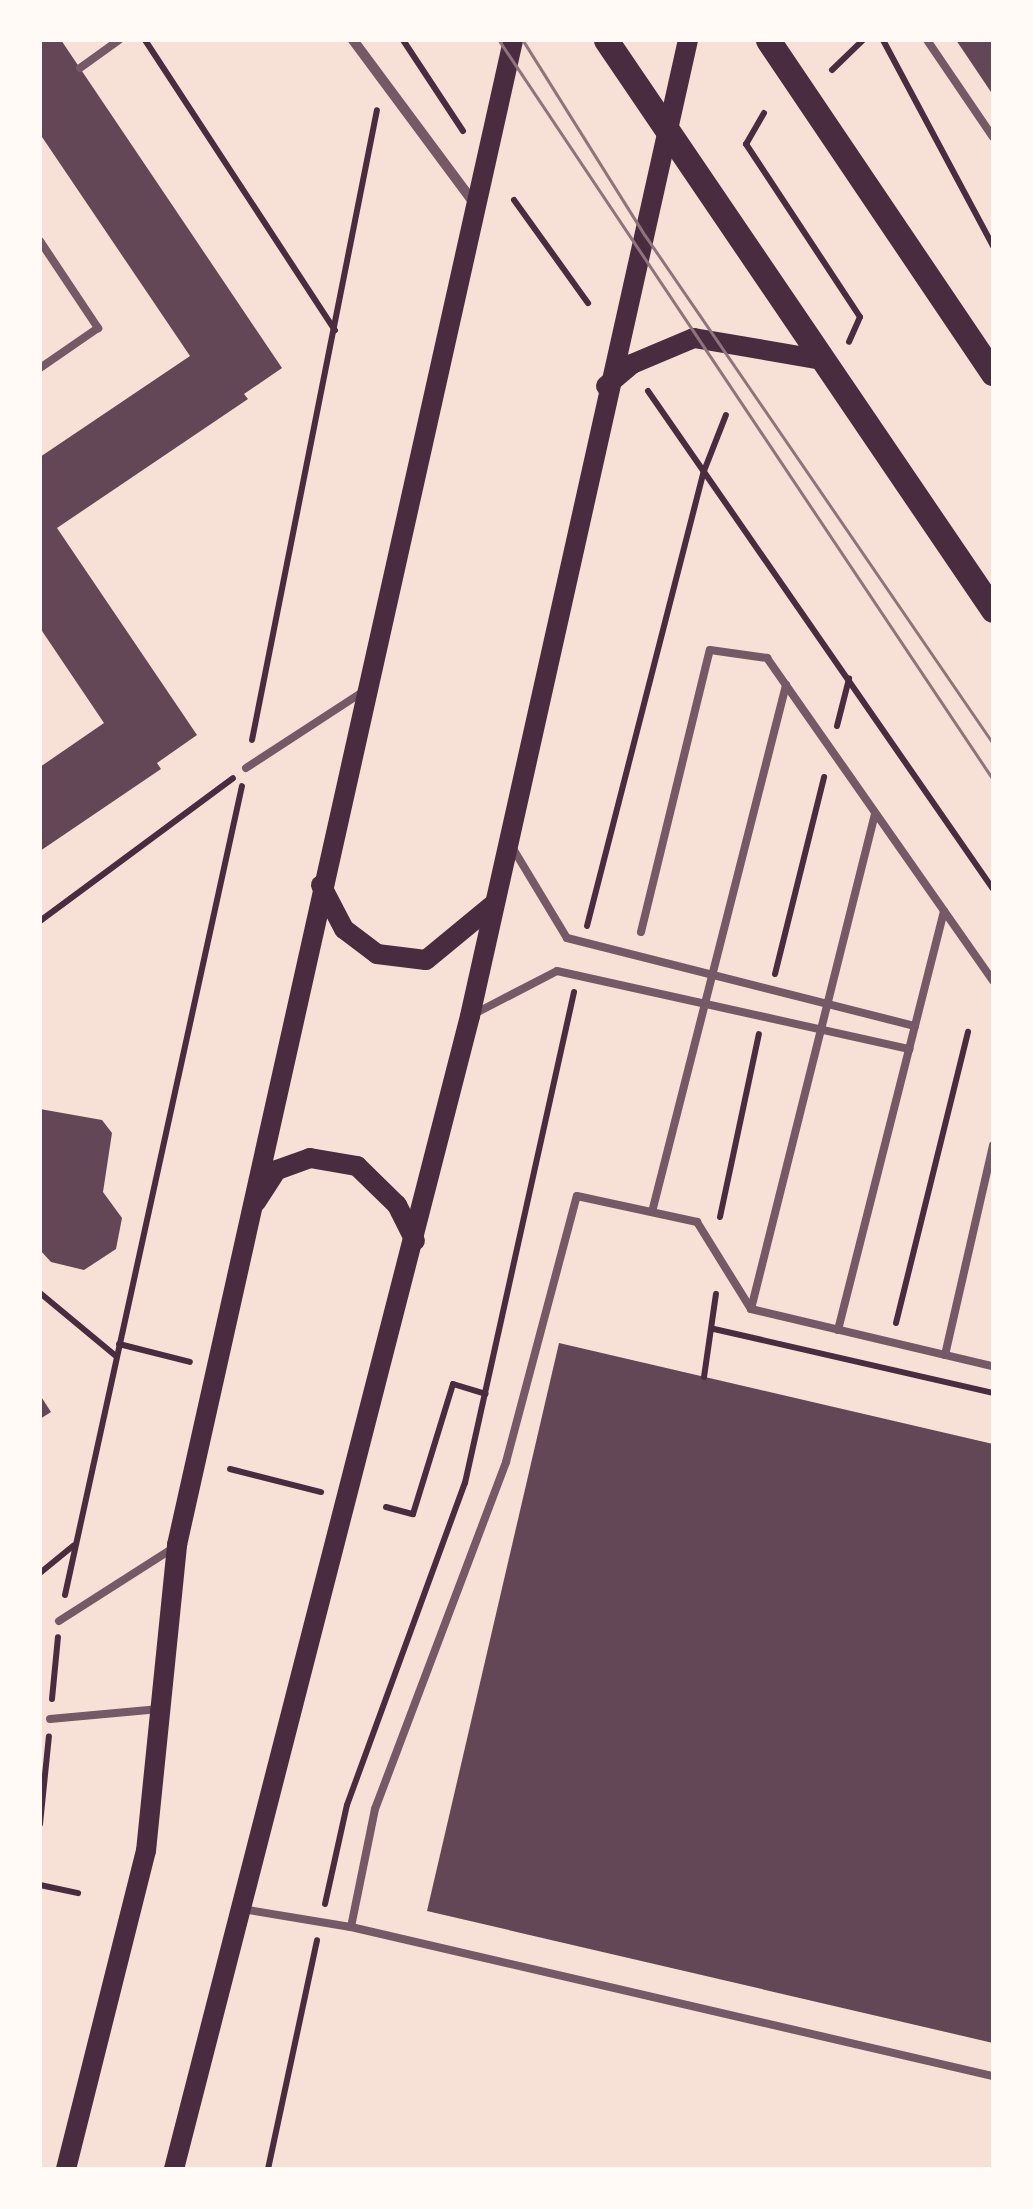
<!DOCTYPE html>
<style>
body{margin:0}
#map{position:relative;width:1033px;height:2209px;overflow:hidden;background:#f7e1d7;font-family:"Noto Sans",sans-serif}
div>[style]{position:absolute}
.building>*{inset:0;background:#644757}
.path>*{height:6px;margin:-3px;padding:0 3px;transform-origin:3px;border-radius:3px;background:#4a2c40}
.service>*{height:8px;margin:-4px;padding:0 4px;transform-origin:4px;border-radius:4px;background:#755966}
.minor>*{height:10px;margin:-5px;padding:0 5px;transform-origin:5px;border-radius:5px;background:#755966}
.secondary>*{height:20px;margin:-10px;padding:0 10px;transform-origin:10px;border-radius:10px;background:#4a2c40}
.primary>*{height:25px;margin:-12.5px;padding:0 12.5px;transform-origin:12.5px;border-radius:12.5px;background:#4a2c40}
.tram>*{height:2.5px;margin:-1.25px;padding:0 1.25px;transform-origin:1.25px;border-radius:1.25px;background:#8f747c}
span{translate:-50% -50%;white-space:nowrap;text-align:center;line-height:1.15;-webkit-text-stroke:8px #fffaf5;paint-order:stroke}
.frame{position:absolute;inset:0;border:42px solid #fffaf5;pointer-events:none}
</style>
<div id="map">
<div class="building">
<i style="clip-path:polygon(40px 40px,61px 40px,282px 368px,244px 394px,248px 399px,57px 528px,197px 735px,157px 763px,161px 769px,40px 851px,40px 767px,104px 723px,40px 628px,40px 457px,190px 356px,40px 134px)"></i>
<i style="clip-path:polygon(956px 40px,993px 40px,993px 95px)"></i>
<i style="clip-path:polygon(40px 1109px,102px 1120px,112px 1133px,103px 1192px,122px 1218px,116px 1249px,84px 1270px,51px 1262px,40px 1250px)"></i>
<i style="clip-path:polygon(559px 1343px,993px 1444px,993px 2043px,427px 1911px)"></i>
<i style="clip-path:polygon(40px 1395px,51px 1412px,40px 1419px)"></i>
</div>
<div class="path">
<i style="left:145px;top:40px;width:347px;rotate:56.8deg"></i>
<i style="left:403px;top:40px;width:109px;rotate:56.6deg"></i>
<i style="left:883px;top:40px;width:234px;rotate:61.9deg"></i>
<i style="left:832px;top:70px;width:43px;rotate:-44.1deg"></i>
<i style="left:764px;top:113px;width:36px;rotate:120deg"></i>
<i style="left:746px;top:144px;width:207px;rotate:56.6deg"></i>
<i style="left:860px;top:317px;width:27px;rotate:114deg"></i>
<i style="left:514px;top:200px;width:127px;rotate:54.3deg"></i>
<i style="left:648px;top:391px;width:606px;rotate:55.29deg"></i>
<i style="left:837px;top:726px;width:49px;rotate:-75.7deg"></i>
<i style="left:252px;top:740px;width:642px;rotate:-78.78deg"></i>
<i style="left:40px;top:921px;width:240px;rotate:-36.5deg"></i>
<i style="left:587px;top:926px;width:470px;rotate:-75.6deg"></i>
<i style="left:704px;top:471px;width:60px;rotate:-68.6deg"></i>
<i style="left:775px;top:974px;width:203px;rotate:-76deg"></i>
<i style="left:720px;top:1217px;width:187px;rotate:-78deg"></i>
<i style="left:40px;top:1293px;width:99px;rotate:39.7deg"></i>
<i style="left:896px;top:1323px;width:300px;rotate:-76.1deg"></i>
<i style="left:714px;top:1329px;width:286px;rotate:12.9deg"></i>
<i style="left:119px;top:1344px;width:73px;rotate:14.2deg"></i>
<i style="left:704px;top:1377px;width:84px;rotate:-81.8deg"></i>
<i style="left:230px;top:1469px;width:94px;rotate:14.2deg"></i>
<i style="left:386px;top:1507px;width:28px;rotate:15deg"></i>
<i style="left:413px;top:1514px;width:136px;rotate:-72.9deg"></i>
<i style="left:453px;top:1384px;width:34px;rotate:17deg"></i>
<i style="left:40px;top:1573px;width:43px;rotate:-39.3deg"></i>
<i style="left:65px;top:1595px;width:828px;rotate:-77.66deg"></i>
<i style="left:52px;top:1699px;width:62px;rotate:-84.5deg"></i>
<i style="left:40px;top:1824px;width:88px;rotate:-84.2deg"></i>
<i style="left:40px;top:1885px;width:39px;rotate:12deg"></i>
<i style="left:325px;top:1904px;width:101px;rotate:-77.5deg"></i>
<i style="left:347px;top:1805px;width:343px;rotate:-69.9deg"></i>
<i style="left:465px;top:1483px;width:503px;rotate:-77.48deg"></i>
<i style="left:268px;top:2169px;width:234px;rotate:-77.9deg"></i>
</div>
<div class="service">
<i style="left:927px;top:40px;width:117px;rotate:55.8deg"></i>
<i style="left:80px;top:68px;width:48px;rotate:-35.7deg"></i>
<i style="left:40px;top:241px;width:105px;rotate:56.3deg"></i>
<i style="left:98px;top:328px;width:70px;rotate:145.4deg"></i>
<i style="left:246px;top:768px;width:141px;rotate:-33.1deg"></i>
<i style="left:512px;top:847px;width:106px;rotate:58.9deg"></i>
<i style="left:567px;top:938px;width:359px;rotate:14.2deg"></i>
<i style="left:641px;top:932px;width:290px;rotate:-76.3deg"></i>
<i style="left:710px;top:650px;width:58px;rotate:8deg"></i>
<i style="left:767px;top:658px;width:394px;rotate:55deg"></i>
<i style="left:474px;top:1014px;width:93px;rotate:-27.4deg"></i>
<i style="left:557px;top:971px;width:361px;rotate:12.5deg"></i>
<i style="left:652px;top:1212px;width:544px;rotate:-75.73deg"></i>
<i style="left:751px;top:1309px;width:510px;rotate:-75.94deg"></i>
<i style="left:838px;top:1330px;width:432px;rotate:-75.8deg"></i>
<i style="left:945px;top:1355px;width:215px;rotate:-77.1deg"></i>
<i style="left:59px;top:1621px;width:135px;rotate:-32.6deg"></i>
<i style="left:50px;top:1719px;width:110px;rotate:-5.2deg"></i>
<i style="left:242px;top:1909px;width:110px;rotate:9.4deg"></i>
<i style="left:351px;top:1927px;width:120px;rotate:-78.5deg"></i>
<i style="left:375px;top:1809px;width:371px;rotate:-69.3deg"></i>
<i style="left:506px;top:1462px;width:275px;rotate:-75.1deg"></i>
<i style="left:577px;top:1196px;width:123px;rotate:12.2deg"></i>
<i style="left:697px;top:1222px;width:102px;rotate:58.2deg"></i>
<i style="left:751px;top:1309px;width:249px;rotate:13.3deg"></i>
<i style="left:351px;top:1927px;width:659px;rotate:13.07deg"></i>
</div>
<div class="minor">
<i style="left:353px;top:40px;width:203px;rotate:53.4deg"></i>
</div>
<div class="secondary">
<i style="left:606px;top:386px;width:34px;rotate:-40deg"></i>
<i style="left:632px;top:364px;width:67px;rotate:-22.8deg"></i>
<i style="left:694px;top:338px;width:125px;rotate:9.7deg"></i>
<i style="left:321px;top:885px;width:50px;rotate:62.4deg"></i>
<i style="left:344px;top:929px;width:41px;rotate:37.1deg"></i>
<i style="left:377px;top:954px;width:49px;rotate:7deg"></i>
<i style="left:426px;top:960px;width:88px;rotate:-39.5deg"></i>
<i style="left:256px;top:1202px;width:38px;rotate:-57deg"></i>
<i style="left:277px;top:1170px;width:35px;rotate:-20deg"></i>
<i style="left:310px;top:1158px;width:48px;rotate:9.7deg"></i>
<i style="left:357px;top:1166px;width:56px;rotate:44.3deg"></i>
<i style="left:397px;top:1205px;width:40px;rotate:63.4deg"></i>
<i style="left:66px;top:2169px;width:328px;rotate:-75.9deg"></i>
<i style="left:146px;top:1851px;width:308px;rotate:-84.2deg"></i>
<i style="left:177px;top:1545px;width:1542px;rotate:-77.41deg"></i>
<i style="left:174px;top:2169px;width:1190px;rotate:-75.6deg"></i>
<i style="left:470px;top:1016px;width:1000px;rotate:-77.41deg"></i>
</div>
<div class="primary">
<i style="left:606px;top:40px;width:689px;rotate:55.83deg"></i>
<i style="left:768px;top:40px;width:402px;rotate:56deg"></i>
</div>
<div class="tram">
<i style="left:499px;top:40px;width:889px;rotate:56.24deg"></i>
<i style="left:523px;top:40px;width:230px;rotate:58deg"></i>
<i style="left:645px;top:235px;width:616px;rotate:55.59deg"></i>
</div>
<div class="frame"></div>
</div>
